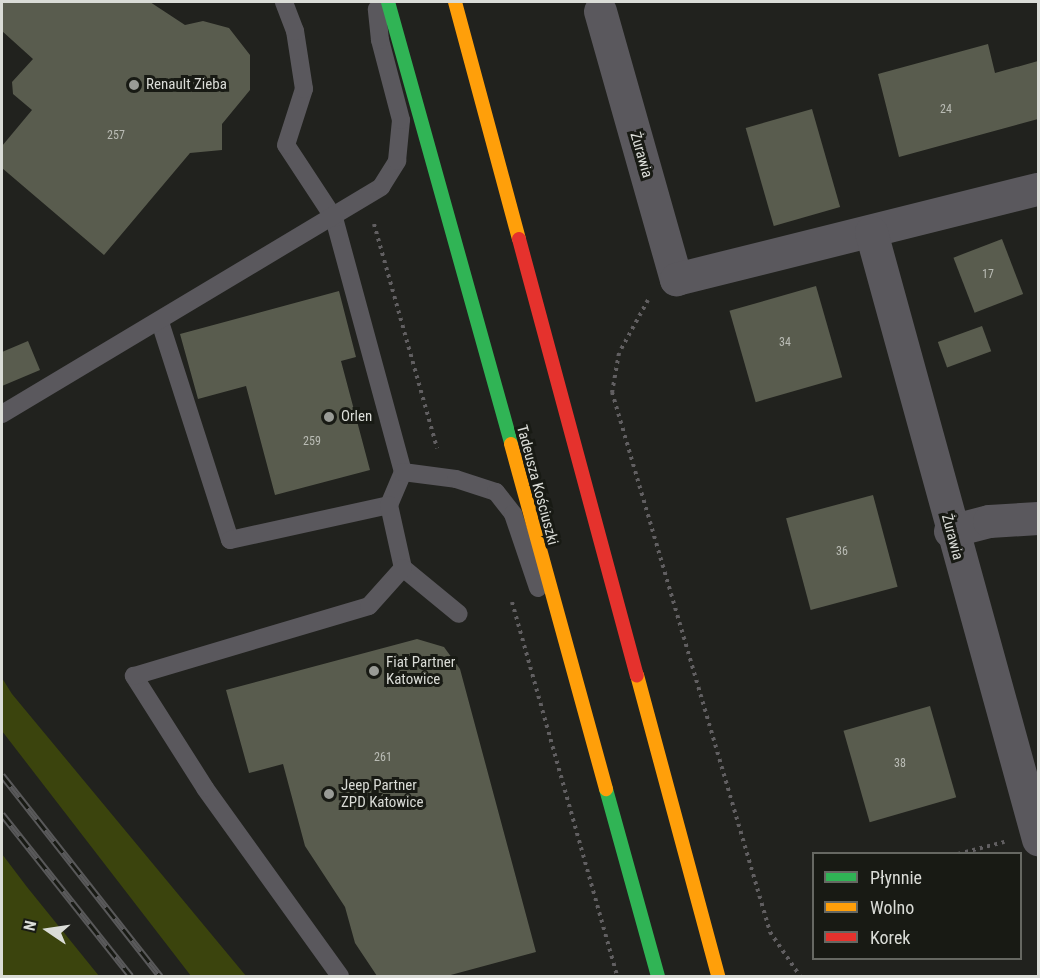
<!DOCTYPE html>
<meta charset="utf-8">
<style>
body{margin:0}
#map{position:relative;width:1040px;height:978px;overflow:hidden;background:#21221e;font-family:"Roboto Condensed",sans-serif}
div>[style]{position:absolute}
.green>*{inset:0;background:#3b440d}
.building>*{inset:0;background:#595c4e;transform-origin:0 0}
.path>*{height:4px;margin-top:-2px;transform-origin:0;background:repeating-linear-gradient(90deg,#615f61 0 3px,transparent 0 7.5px)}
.lane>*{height:18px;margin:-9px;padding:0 9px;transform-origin:9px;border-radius:9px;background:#5a585d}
.street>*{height:33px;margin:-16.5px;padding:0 16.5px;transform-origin:16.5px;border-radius:16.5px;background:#5a585d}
.fast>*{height:14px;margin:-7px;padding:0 7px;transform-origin:7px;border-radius:7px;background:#30b455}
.slow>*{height:14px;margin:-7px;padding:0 7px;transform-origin:7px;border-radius:7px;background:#ff9f0a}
.jam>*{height:14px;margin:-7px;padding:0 7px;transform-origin:7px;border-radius:7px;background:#e5322d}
.rail>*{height:7px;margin-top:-3.5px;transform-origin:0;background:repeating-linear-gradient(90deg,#181a14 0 14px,#59595a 0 28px);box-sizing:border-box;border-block:2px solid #59595a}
.dots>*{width:16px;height:16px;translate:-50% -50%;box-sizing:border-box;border:3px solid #181a14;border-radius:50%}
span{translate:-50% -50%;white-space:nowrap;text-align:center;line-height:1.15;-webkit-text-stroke:6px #181a14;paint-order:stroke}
.number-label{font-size:12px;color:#babcb5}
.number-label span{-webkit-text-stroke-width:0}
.poi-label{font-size:15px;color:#dadcd7}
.left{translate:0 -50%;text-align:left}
.street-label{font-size:15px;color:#dadcd7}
.frame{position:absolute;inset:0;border:3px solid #dadcd7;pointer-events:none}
.legend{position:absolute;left:812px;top:852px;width:210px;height:108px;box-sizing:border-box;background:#181a14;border:2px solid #666862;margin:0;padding:8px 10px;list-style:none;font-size:18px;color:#dadcd7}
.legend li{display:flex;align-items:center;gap:12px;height:30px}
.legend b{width:30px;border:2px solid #666862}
.north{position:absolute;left:18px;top:900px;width:60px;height:60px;-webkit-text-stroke:4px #181a14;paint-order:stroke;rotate:283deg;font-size:16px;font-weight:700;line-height:24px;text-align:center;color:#dadcd7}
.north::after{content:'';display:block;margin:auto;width:21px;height:27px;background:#dadcd7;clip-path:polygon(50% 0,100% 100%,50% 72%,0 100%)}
</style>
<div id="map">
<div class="green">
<i style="clip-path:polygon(2px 678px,12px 694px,246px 976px,191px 976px,2px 731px)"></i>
<i style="clip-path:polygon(2px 854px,27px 887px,99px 976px,2px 976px)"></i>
</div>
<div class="building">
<i style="clip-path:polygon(2px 2px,150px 2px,185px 25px,203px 21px,229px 28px,250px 55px,250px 90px,222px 124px,222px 150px,190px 153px,104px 255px,2px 168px,2px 146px,32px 110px,13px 94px,12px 82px,33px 59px,2px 31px)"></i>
<i style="clip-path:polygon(988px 44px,995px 73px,1038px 61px,1038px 119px,899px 157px,878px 74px)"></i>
<i style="left:812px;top:109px;width:102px;height:69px;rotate:74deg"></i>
<i style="left:1002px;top:239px;width:59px;height:52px;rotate:69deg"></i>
<i style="left:816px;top:286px;width:95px;height:90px;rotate:74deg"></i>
<i style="clip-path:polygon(339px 291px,356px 357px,341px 361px,370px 470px,275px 495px,246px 386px,198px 399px,180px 334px)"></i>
<i style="left:982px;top:326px;width:27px;height:47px;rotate:70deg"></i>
<i style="clip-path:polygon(28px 341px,40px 370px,2px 386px,2px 352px)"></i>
<i style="left:873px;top:495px;width:95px;height:90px;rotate:75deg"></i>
<i style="clip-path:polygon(417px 639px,444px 647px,460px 669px,536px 952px,447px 976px,377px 976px,355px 943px,345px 907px,305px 846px,283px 764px,249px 773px,226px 690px)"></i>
<i style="left:930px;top:706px;width:95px;height:90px;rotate:74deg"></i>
</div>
<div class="path">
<i style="left:374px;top:224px;width:233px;rotate:74.3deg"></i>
<i style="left:648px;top:300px;width:60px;rotate:118.7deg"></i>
<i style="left:619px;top:353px;width:40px;rotate:100deg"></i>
<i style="left:612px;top:392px;width:563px;rotate:73.69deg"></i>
<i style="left:770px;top:932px;width:53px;rotate:55.7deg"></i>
<i style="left:512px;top:602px;width:388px;rotate:74.3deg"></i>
<i style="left:958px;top:854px;width:48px;rotate:-14.6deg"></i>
</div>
<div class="lane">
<i style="left:160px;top:322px;width:229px;rotate:72.2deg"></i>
<i style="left:230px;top:540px;width:163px;rotate:-12.4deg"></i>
<i style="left:389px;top:505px;width:36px;rotate:-67deg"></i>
<i style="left:403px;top:472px;width:263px;rotate:-105.2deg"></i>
<i style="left:334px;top:218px;width:87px;rotate:-123.3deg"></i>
<i style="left:286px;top:145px;width:59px;rotate:-72.2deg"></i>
<i style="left:304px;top:89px;width:59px;rotate:-98.8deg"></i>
<i style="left:295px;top:31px;width:31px;rotate:-111deg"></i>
<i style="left:2px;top:414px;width:442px;rotate:-30.9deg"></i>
<i style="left:381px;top:187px;width:31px;rotate:-58deg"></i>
<i style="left:397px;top:161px;width:41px;rotate:-84.4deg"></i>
<i style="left:401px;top:120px;width:83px;rotate:-104.7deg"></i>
<i style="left:380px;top:40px;width:31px;rotate:-96deg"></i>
<i style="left:403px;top:472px;width:53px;rotate:7.5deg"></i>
<i style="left:456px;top:479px;width:42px;rotate:18deg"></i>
<i style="left:496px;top:492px;width:28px;rotate:52deg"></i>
<i style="left:513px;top:514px;width:78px;rotate:71.3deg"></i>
<i style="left:389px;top:505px;width:65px;rotate:77.5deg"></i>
<i style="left:403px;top:568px;width:72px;rotate:39.4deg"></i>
<i style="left:340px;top:976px;width:231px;rotate:-125.7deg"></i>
<i style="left:205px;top:788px;width:133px;rotate:-122.4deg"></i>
<i style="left:134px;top:676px;width:245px;rotate:-16.6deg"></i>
<i style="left:369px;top:606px;width:51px;rotate:-48.2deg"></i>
</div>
<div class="street">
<i style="left:600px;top:11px;width:279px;rotate:74.2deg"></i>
<i style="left:676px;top:279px;width:373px;rotate:-14deg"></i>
<i style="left:871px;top:232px;width:630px;rotate:74.62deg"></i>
<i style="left:950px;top:531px;width:40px;rotate:-14.4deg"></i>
<i style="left:989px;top:521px;width:49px;rotate:-3.5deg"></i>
</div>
<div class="fast">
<i style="left:388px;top:2px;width:459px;rotate:74.4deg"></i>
<i style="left:606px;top:789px;width:194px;rotate:74.5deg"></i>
</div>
<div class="slow">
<i style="left:455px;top:2px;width:245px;rotate:74.9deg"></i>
<i style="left:511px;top:444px;width:358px;rotate:74.6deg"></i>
<i style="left:637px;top:675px;width:312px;rotate:74.9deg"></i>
</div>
<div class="jam">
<i style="left:519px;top:239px;width:452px;rotate:74.9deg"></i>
</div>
<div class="rail">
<i style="left:2px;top:775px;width:256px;rotate:51.8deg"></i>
<i style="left:2px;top:814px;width:207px;rotate:51.5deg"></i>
</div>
<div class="dots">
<i style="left:134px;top:85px;background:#999b96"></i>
<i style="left:329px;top:417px;background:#999b96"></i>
<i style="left:374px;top:671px;background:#999b96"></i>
<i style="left:329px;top:794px;background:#999b96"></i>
</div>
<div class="number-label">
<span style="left:946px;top:110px">24</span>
<span style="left:116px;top:136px">257</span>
<span style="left:988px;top:275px">17</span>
<span style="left:785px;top:343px">34</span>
<span style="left:312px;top:442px">259</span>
<span style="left:842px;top:552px">36</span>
<span style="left:383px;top:758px">261</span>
<span style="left:900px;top:764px">38</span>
</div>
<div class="poi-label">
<span class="left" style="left:146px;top:85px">Renault Zieba</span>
<span class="left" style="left:341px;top:417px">Orlen</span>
<span class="left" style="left:386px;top:671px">Fiat Partner<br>Katowice</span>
<span class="left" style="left:341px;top:794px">Jeep Partner<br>ZPD Katowice</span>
</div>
<div class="street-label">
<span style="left:641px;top:155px;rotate:74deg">Żurawia</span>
<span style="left:537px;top:485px;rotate:75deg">Tadeusza Kościuszki</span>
<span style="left:952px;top:537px;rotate:75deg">Żurawia</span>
</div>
<div class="frame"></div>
<ul class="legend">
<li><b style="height:8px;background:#30b455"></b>Płynnie</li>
<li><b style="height:8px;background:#ff9f0a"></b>Wolno</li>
<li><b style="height:8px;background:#e5322d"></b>Korek</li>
</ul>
<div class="north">N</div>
</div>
